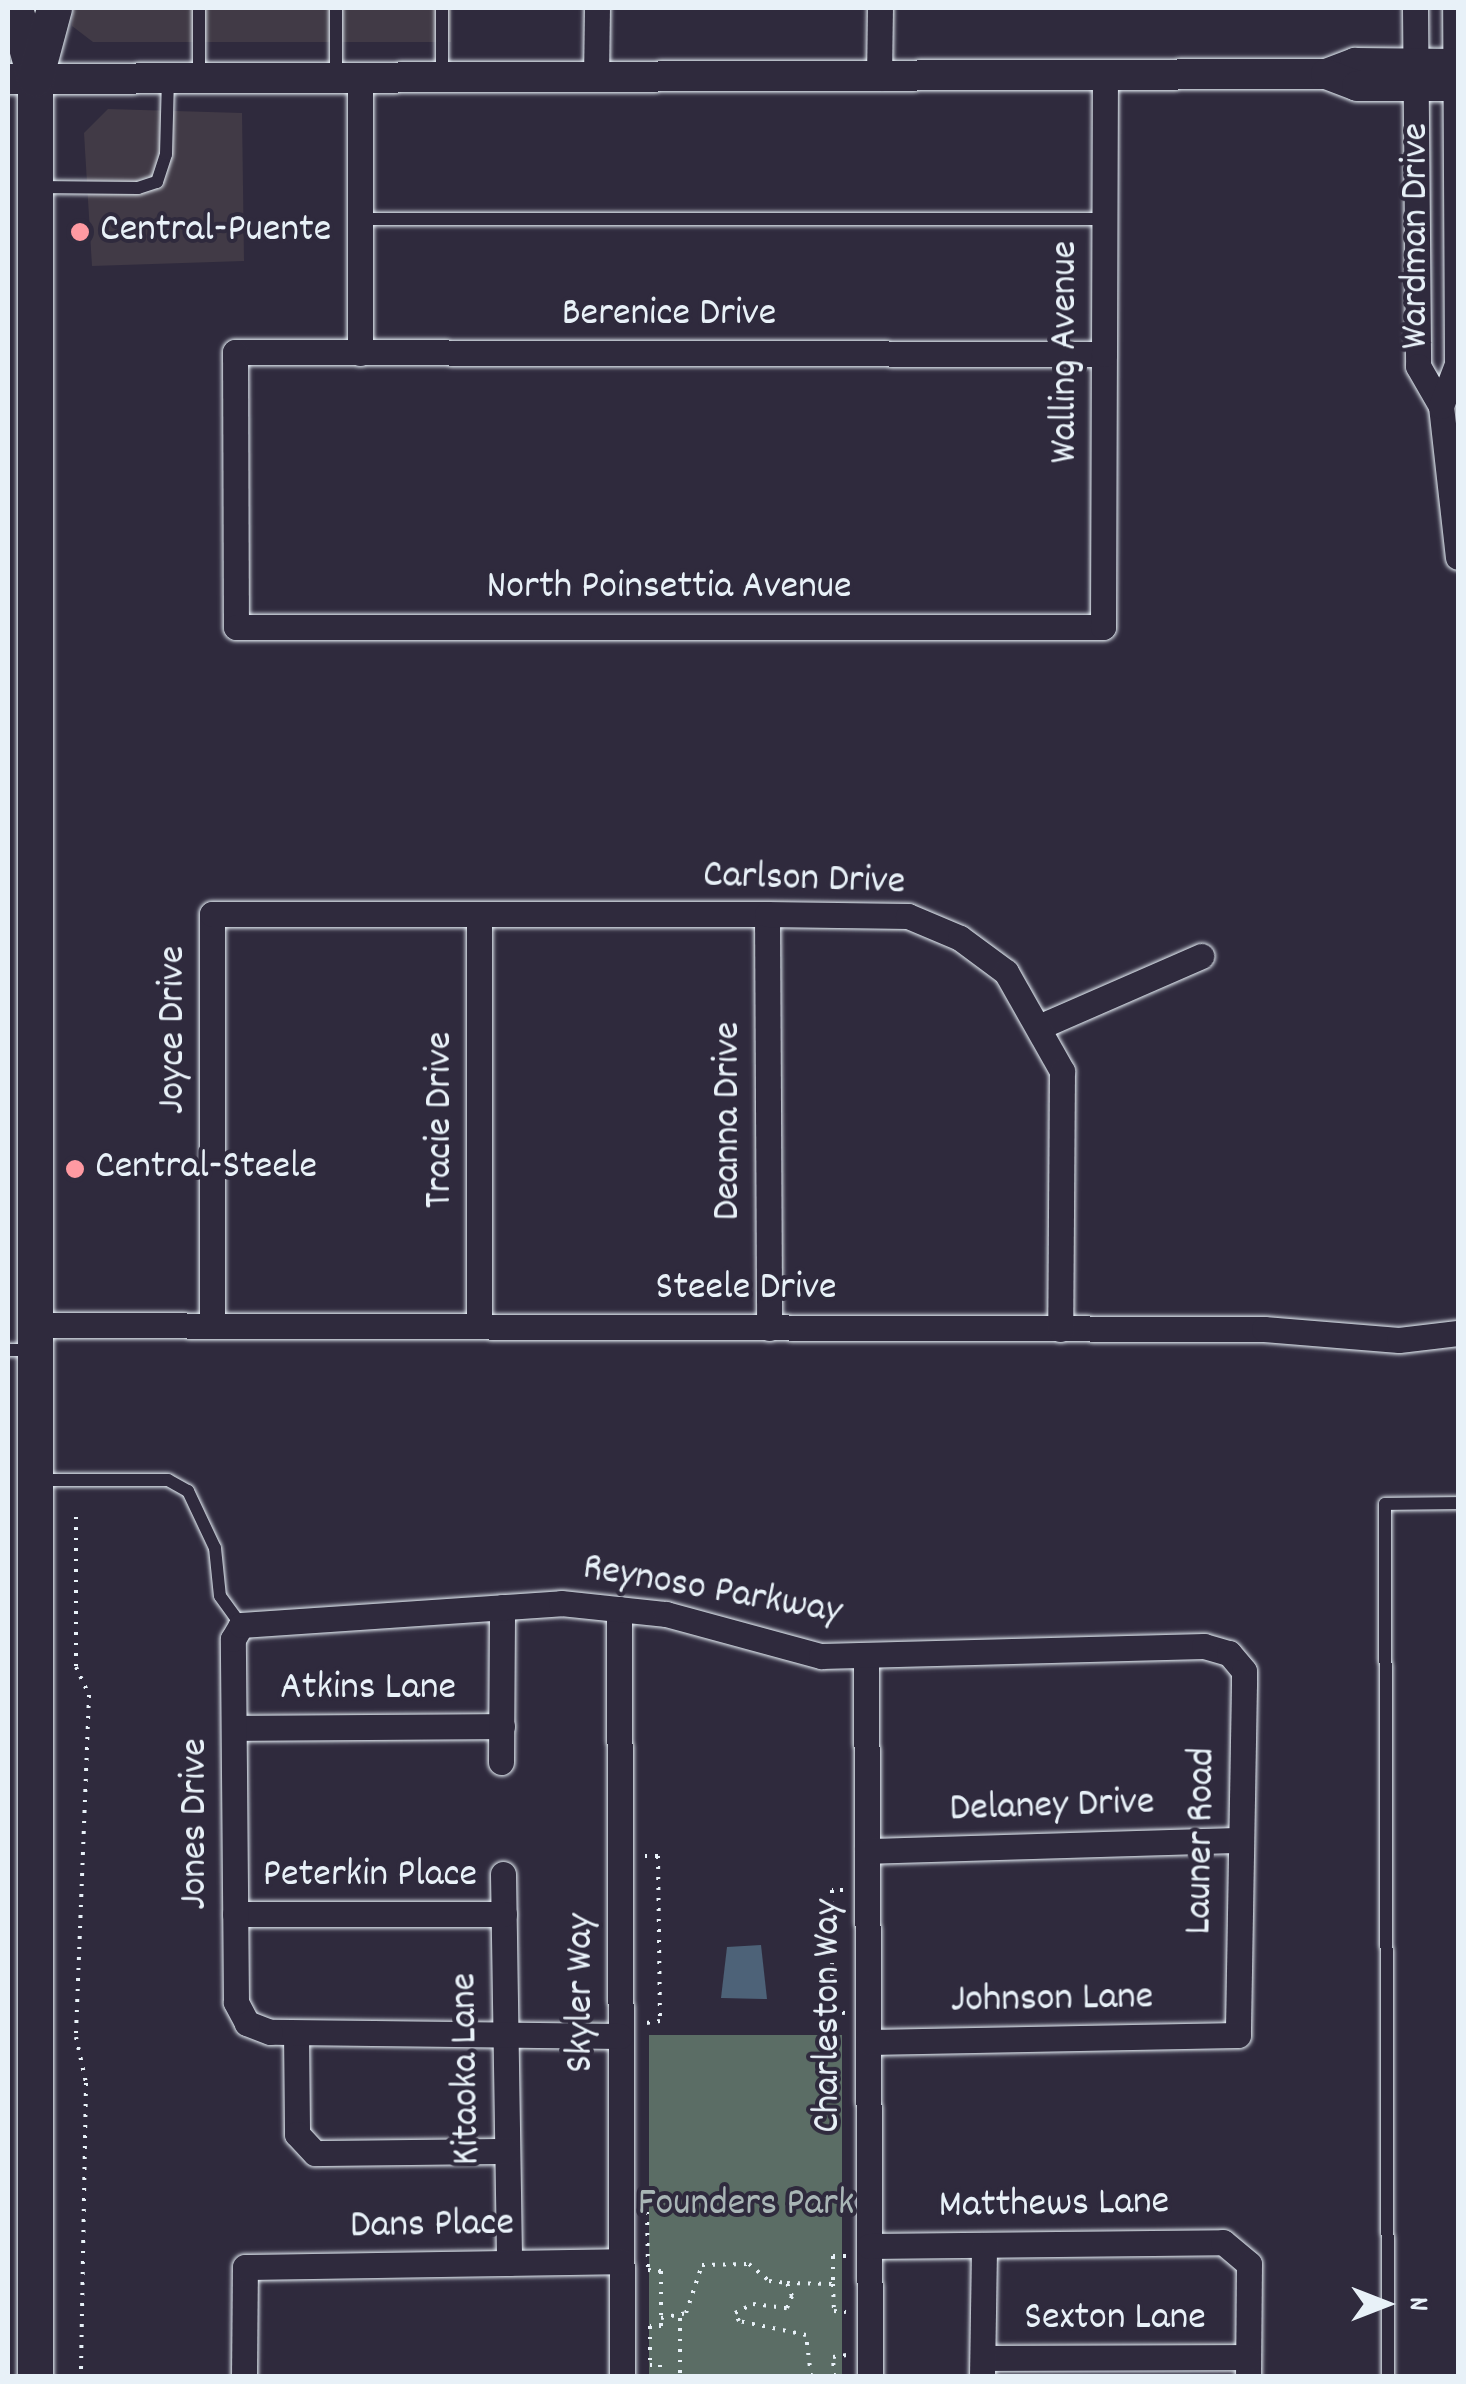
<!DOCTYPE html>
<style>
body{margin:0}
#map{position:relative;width:1466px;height:2384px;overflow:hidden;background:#2f2a3d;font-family:Dekko,sans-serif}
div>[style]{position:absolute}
.built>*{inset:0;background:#413a46}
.green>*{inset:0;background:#5b6d65;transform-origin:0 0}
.water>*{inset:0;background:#4d6278}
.path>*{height:4px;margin-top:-2px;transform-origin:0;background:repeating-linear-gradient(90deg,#e8f1f8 0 2.5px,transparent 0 10.5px)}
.roads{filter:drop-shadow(0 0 2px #e8f1f8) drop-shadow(0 0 2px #e8f1f8)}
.service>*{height:12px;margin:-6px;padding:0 6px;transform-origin:6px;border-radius:6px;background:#2f2a3d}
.minor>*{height:25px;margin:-12.5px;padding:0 12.5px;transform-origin:12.5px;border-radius:12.5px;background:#2f2a3d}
.tertiary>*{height:30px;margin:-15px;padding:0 15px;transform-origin:15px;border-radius:15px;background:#2f2a3d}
.secondary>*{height:35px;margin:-17.5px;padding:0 17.5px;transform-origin:17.5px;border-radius:17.5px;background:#2f2a3d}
.dots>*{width:28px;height:28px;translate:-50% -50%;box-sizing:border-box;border:5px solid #2f2a3d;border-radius:50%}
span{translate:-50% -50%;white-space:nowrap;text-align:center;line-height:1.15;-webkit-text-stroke:8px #2f2a3d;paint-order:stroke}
.poi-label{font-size:40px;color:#e8f1f8}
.left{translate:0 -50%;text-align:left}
.street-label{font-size:40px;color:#e8f1f8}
.park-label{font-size:40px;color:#a9b6b6}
.frame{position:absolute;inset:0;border:10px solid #e8f1f8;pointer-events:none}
.north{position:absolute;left:1336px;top:2254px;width:100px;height:100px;-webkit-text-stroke:8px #2f2a3d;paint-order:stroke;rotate:90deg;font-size:28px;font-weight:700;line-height:40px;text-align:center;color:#e8f1f8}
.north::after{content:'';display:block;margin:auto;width:35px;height:45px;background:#e8f1f8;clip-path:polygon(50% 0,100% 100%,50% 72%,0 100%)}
</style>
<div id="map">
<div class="built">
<i style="clip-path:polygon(73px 8px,451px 8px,451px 42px,93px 42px,72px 26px)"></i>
<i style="clip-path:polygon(108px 109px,242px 113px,244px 261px,92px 266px,84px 133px)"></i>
</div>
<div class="green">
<i style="left:649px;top:2035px;width:193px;height:341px"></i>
</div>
<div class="water">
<i style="clip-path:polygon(761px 1945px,767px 1999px,721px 1998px,727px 1947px)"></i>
</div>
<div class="path">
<i style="left:76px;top:1517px;width:150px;rotate:90deg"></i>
<i style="left:76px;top:1667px;width:31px;rotate:65deg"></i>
<i style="left:89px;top:1695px;width:342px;rotate:92.2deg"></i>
<i style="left:76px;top:2037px;width:47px;rotate:77.7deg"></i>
<i style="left:86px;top:2083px;width:293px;rotate:91deg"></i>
<i style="left:645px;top:1856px;width:13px"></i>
<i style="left:658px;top:1856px;width:165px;rotate:89.3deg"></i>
<i style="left:660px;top:2021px;width:14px;rotate:172deg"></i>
<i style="left:843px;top:1890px;width:11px;rotate:180deg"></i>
<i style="left:832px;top:1890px;width:122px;rotate:90deg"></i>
<i style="left:832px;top:2012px;width:13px;rotate:4deg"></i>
<i style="left:647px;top:2212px;width:58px;rotate:89deg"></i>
<i style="left:648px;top:2270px;width:13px;rotate:4deg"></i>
<i style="left:661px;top:2271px;width:55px;rotate:90deg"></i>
<i style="left:661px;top:2326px;width:11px;rotate:180deg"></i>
<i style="left:650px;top:2326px;width:39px;rotate:90deg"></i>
<i style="left:650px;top:2365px;width:10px"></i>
<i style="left:660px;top:2365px;width:11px;rotate:90deg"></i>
<i style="left:846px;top:2256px;width:13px;rotate:180deg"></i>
<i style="left:833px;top:2256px;width:28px;rotate:90deg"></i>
<i style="left:833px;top:2284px;width:27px;rotate:88deg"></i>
<i style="left:834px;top:2311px;width:12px;rotate:5deg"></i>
<i style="left:661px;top:2318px;width:25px;rotate:-11deg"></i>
<i style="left:686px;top:2313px;width:51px;rotate:-71.6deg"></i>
<i style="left:702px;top:2265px;width:47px;rotate:-1.2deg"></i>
<i style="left:749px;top:2264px;width:26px;rotate:40deg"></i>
<i style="left:769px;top:2281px;width:18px;rotate:6deg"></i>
<i style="left:680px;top:2318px;width:58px;rotate:90deg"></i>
<i style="left:811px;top:2376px;width:41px;rotate:-97deg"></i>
<i style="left:806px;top:2335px;width:68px;rotate:-168.2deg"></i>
<i style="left:739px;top:2321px;width:9px;rotate:-117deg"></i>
<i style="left:735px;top:2313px;width:20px;rotate:-27deg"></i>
<i style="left:753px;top:2304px;width:34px;rotate:7deg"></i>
<i style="left:787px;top:2308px;width:13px;rotate:-67deg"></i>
<i style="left:792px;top:2296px;width:14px;rotate:-111deg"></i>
<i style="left:787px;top:2283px;width:46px;rotate:1.2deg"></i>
<i style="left:834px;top:2376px;width:19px;rotate:-93deg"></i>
<i style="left:833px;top:2357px;width:14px;rotate:-8deg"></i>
</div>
<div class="roads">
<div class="service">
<i style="left:199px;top:8px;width:70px;rotate:90deg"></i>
<i style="left:336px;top:8px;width:69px;rotate:90deg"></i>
<i style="left:442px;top:8px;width:69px;rotate:90deg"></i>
<i style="left:37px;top:187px;width:101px;rotate:0.6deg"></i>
<i style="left:138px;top:188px;width:20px;rotate:-18deg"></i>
<i style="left:157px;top:182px;width:29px;rotate:-72deg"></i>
<i style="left:166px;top:154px;width:74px;rotate:-88.5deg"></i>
<i style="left:360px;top:219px;width:745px"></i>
<i style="left:8px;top:1350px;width:23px"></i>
<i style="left:36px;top:1480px;width:132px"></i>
<i style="left:168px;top:1480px;width:23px;rotate:29deg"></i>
<i style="left:188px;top:1491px;width:63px;rotate:64.7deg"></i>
<i style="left:215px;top:1548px;width:48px;rotate:84.1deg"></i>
<i style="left:220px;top:1596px;width:36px;rotate:54deg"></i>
<i style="left:1388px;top:2376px;width:872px;rotate:-90.2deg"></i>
<i style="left:1385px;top:1504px;width:73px;rotate:-0.8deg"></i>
</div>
<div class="minor">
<i style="left:1415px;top:8px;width:358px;rotate:89.5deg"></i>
<i style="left:1418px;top:366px;width:46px;rotate:60.1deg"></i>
<i style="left:1441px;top:406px;width:152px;rotate:83.6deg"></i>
<i style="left:596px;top:78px;width:70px;rotate:-89.2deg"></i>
<i style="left:879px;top:78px;width:70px;rotate:-89.2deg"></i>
<i style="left:360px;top:353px;width:276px;rotate:-90deg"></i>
<i style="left:1104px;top:354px;width:869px;rotate:-179.87deg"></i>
<i style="left:235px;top:352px;width:275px;rotate:89.8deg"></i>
<i style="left:236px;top:627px;width:867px"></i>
<i style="left:1103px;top:627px;width:273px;rotate:-89.8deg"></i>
<i style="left:1104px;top:354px;width:276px;rotate:-89.8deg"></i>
<i style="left:1441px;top:406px;width:45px;rotate:-69.1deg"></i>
<i style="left:1457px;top:364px;width:356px;rotate:-90.3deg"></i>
<i style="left:479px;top:914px;width:412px;rotate:90deg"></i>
<i style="left:767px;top:914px;width:414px;rotate:89.7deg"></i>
<i style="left:1041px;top:1026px;width:175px;rotate:-23.6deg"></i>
<i style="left:33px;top:1325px;width:1231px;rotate:0.19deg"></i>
<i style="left:1264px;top:1329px;width:135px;rotate:4.7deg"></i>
<i style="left:1399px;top:1340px;width:59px;rotate:-6.8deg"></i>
<i style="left:212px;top:1326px;width:412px;rotate:-90deg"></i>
<i style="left:212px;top:914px;width:555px"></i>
<i style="left:767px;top:914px;width:141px;rotate:0.8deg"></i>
<i style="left:908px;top:916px;width:56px;rotate:22.9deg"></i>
<i style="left:960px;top:938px;width:57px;rotate:36.5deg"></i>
<i style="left:1006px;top:972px;width:114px;rotate:60.5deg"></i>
<i style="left:1062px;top:1071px;width:258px;rotate:90.4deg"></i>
<i style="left:619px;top:1609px;width:767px;rotate:89.78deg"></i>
<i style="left:866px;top:1655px;width:721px;rotate:89.68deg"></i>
<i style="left:235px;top:1728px;width:267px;rotate:-0.4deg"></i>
<i style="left:501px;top:1762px;width:155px;rotate:-89.6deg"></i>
<i style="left:867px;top:1851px;width:373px;rotate:-1.7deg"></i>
<i style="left:503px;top:1874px;width:389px;rotate:89.1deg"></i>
<i style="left:235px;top:1914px;width:269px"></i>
<i style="left:296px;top:2033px;width:101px;rotate:89.4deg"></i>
<i style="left:297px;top:2134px;width:26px;rotate:47deg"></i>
<i style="left:315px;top:2153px;width:192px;rotate:-0.6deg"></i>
<i style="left:620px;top:2036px;width:350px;rotate:-179.3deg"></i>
<i style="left:270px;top:2032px;width:25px;rotate:-159deg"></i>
<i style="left:247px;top:2023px;width:24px;rotate:-118deg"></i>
<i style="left:236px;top:2002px;width:363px;rotate:-90.5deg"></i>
<i style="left:233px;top:1639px;width:16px;rotate:-60deg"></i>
<i style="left:241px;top:1625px;width:321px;rotate:-3.9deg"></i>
<i style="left:561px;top:1603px;width:106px;rotate:6deg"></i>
<i style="left:666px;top:1614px;width:161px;rotate:15.2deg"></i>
<i style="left:821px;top:1656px;width:383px;rotate:-1.5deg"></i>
<i style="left:1204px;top:1646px;width:26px;rotate:16deg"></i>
<i style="left:1229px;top:1653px;width:23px;rotate:50deg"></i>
<i style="left:1244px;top:1671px;width:13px;rotate:90deg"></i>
<i style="left:1244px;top:1684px;width:351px;rotate:91deg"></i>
<i style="left:1238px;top:2035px;width:369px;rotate:178.9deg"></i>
<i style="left:869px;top:2246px;width:354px;rotate:-0.6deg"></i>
<i style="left:1223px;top:2242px;width:34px;rotate:40deg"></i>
<i style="left:1249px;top:2264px;width:112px;rotate:90.5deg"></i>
<i style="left:983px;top:2358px;width:264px;rotate:-0.2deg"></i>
<i style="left:244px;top:2376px;width:109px;rotate:-89.5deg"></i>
<i style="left:245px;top:2267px;width:376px;rotate:-0.9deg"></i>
<i style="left:982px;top:2376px;width:131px;rotate:-89.1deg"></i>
</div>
<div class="tertiary">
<i style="left:1326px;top:74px;width:31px;rotate:-21deg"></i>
<i style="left:1355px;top:63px;width:103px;rotate:0.6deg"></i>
<i style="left:8px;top:79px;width:1318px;rotate:-0.22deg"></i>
<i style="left:1326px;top:74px;width:33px;rotate:21deg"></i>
<i style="left:1357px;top:86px;width:101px"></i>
</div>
<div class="secondary">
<i style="left:15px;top:8px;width:74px;rotate:74.3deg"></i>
<i style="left:35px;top:79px;width:2297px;rotate:90deg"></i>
<i style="left:35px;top:79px;width:73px;rotate:-75deg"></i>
</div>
</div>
<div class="dots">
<i style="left:80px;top:232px;background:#ff9aa2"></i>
<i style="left:75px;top:1169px;background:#ff9aa2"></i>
</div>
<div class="poi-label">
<span class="left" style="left:100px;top:232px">Central-Puente</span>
<span class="left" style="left:95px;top:1169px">Central-Steele</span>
</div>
<div class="street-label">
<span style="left:1418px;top:236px;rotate:-90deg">Wardman Drive</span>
<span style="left:669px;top:316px">Berenice Drive</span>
<span style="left:1067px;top:352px;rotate:-90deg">Walling Avenue</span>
<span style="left:669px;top:589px">North Poinsettia Avenue</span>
<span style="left:804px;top:881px;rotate:2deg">Carlson Drive</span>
<span style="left:175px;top:1030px;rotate:-90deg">Joyce Drive</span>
<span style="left:442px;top:1120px;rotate:-90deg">Tracie Drive</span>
<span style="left:730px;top:1121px;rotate:-90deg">Deanna Drive</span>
<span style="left:746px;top:1290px">Steele Drive</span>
<span style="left:712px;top:1592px;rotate:10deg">Reynoso Parkway</span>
<span style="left:368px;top:1690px">Atkins Lane</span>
<span style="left:1052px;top:1808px;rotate:-2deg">Delaney Drive</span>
<span style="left:197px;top:1824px;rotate:-90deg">Jones Drive</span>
<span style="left:1203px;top:1841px;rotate:-89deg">Launer Road</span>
<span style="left:370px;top:1877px">Peterkin Place</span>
<span style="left:583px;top:1993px;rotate:-90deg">Skyler Way</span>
<span style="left:1052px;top:2001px;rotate:-1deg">Johnson Lane</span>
<span style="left:830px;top:2016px;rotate:-90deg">Charleston Way</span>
<span style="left:468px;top:2069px;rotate:-91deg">Kitaoka Lane</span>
<span style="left:1054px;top:2206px;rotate:-1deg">Matthews Lane</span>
<span style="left:432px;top:2227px;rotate:-1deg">Dans Place</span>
<span style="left:1115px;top:2320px">Sexton Lane</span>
</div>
<div class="park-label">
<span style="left:746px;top:2206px">Founders Park</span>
</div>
<div class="frame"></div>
<div class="north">N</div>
</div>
